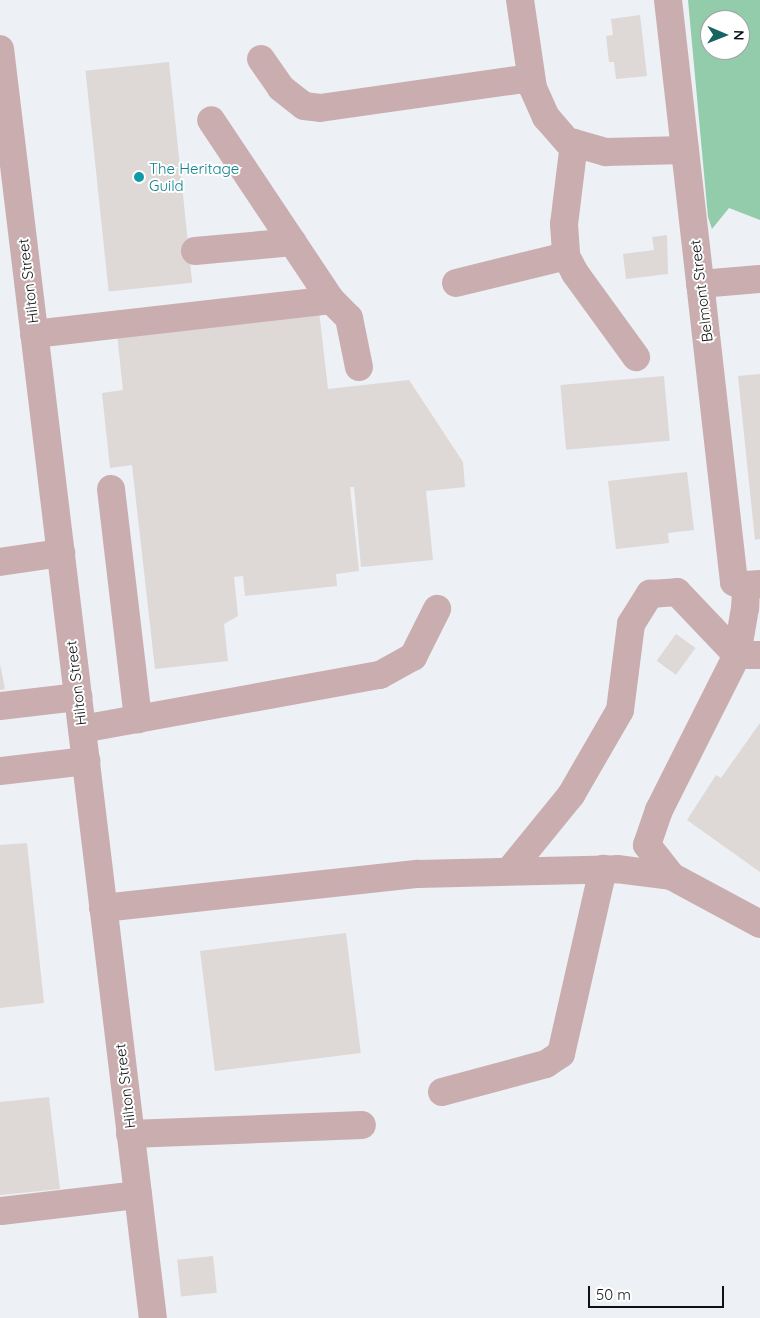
<!DOCTYPE html>
<style>
body{margin:0}
#map{position:relative;width:760px;height:1318px;overflow:hidden;background:#edf0f4;font-family:Quicksand,sans-serif}
div>[style]{position:absolute}
.forest>*{inset:0;background:#93ccaa}
.building>*{inset:0;background:#ded8d6;transform-origin:0 0}
.minor>*{height:28px;margin:-14px;padding:0 14px;transform-origin:14px;border-radius:14px;background:#caadaf}
.dots>*{width:14px;height:14px;translate:-50% -50%;box-sizing:border-box;border:2px solid #fff;border-radius:50%}
span{translate:-50% -50%;white-space:nowrap;text-align:center;line-height:1.15;-webkit-text-stroke:4px #fff;paint-order:stroke}
.culture-label{font-size:15px;color:#0d838f}
.left{translate:0 -50%;text-align:left}
.street-label{font-size:15px;color:#0f1112}
.north{position:absolute;left:700px;top:10px;width:50px;height:50px;box-sizing:border-box;background:#fff;border:1px solid #9fa0a0;border-radius:50%;rotate:91deg;font-size:14px;font-weight:700;line-height:20px;text-align:center;color:#0f1112}
.north::after{content:'';display:block;margin:auto;width:18px;height:22px;background:#176562;clip-path:polygon(50% 0,100% 100%,50% 72%,0 100%)}
.scale{position:absolute;left:588px;top:1286px;width:136px;height:22px;box-sizing:border-box;border:2px solid #0f1112;border-top:0;padding-left:6px;font-size:15px;line-height:18px;white-space:nowrap;color:#0f1112;-webkit-text-stroke:4px #fff;paint-order:stroke}
</style>
<div id="map">
<div class="forest">
<i style="clip-path:polygon(evenodd,688px 0,760px 0,760px 220px,729px 208px,712px 229px,708px 217px,688px 0,710px 20px,740px 20px,740px 50px,710px 50px,710px 20px)"></i>
</div>
<div class="building">
<i style="clip-path:polygon(640px 15px,647px 76px,616px 79px,614px 62px,609px 62px,606px 36px,613px 35px,611px 19px)"></i>
<i style="left:169px;top:62px;width:222px;height:84px;rotate:84deg"></i>
<i style="clip-path:polygon(667px 235px,668px 274px,626px 279px,623px 254px,654px 250px,652px 237px)"></i>
<i style="clip-path:polygon(319px 311px,328px 389px,409px 380px,463px 462px,465px 487px,426px 491px,433px 560px,361px 567px,354px 487px,350px 487px,359px 571px,336px 574px,337px 586px,245px 596px,243px 576px,234px 577px,238px 616px,224px 624px,228px 661px,155px 669px,132px 465px,110px 468px,102px 393px,123px 390px,117px 334px)"></i>
<i style="clip-path:polygon(760px 374px,760px 539px,755px 540px,738px 376px)"></i>
<i style="left:664px;top:376px;width:65px;height:104px;rotate:85deg"></i>
<i style="clip-path:polygon(687px 472px,694px 530px,668px 533px,669px 543px,616px 549px,608px 481px)"></i>
<i style="left:676px;top:634px;width:24px;height:33px;rotate:36deg"></i>
<i style="clip-path:polygon(0 664px,5px 689px,0 690px)"></i>
<i style="clip-path:polygon(760px 723px,760px 872px,687px 820px,716px 775px,721px 778px)"></i>
<i style="clip-path:polygon(27px 843px,44px 1003px,0 1008px,0 845px)"></i>
<i style="left:346px;top:933px;width:121px;height:147px;rotate:83deg"></i>
<i style="clip-path:polygon(49px 1097px,60px 1189px,0 1195px,0 1102px)"></i>
<i style="left:213px;top:1256px;width:37px;height:36px;rotate:84deg"></i>
</div>
<div class="minor">
<i style="left:520px;top:0;width:89px;rotate:81.6deg"></i>
<i style="left:533px;top:88px;width:32px;rotate:66deg"></i>
<i style="left:546px;top:117px;width:32px;rotate:49deg"></i>
<i style="left:567px;top:141px;width:41px;rotate:15.8deg"></i>
<i style="left:606px;top:152px;width:79px;rotate:-1.5deg"></i>
<i style="left:668px;top:0;width:586px;rotate:83.53deg"></i>
<i style="left:734px;top:582px;width:12px;rotate:14deg"></i>
<i style="left:746px;top:585px;width:14px;rotate:-4deg"></i>
<i style="left:0;top:49px;width:1278px;rotate:83.13deg"></i>
<i style="left:261px;top:59px;width:35px;rotate:55deg"></i>
<i style="left:281px;top:88px;width:29px;rotate:38deg"></i>
<i style="left:304px;top:106px;width:16px;rotate:7deg"></i>
<i style="left:320px;top:108px;width:213px;rotate:-8.1deg"></i>
<i style="left:574px;top:143px;width:82px;rotate:97deg"></i>
<i style="left:564px;top:224px;width:32px;rotate:86deg"></i>
<i style="left:566px;top:256px;width:19px;rotate:62deg"></i>
<i style="left:575px;top:273px;width:104px;rotate:54deg"></i>
<i style="left:195px;top:251px;width:98px;rotate:-5.2deg"></i>
<i style="left:456px;top:283px;width:113px;rotate:-13.8deg"></i>
<i style="left:700px;top:284px;width:60px;rotate:-4.8deg"></i>
<i style="left:331px;top:300px;width:25px;rotate:45deg"></i>
<i style="left:349px;top:318px;width:50px;rotate:78.5deg"></i>
<i style="left:34px;top:334px;width:299px;rotate:-6.5deg"></i>
<i style="left:331px;top:300px;width:216px;rotate:-123.7deg"></i>
<i style="left:111px;top:489px;width:232px;rotate:83.3deg"></i>
<i style="left:0;top:562px;width:62px;rotate:-8.4deg"></i>
<i style="left:746px;top:585px;width:23px;rotate:92deg"></i>
<i style="left:745px;top:608px;width:48px;rotate:99.7deg"></i>
<i style="left:737px;top:655px;width:174px;rotate:116.7deg"></i>
<i style="left:659px;top:810px;width:37px;rotate:109deg"></i>
<i style="left:647px;top:845px;width:39px;rotate:52deg"></i>
<i style="left:671px;top:876px;width:101px;rotate:28.3deg"></i>
<i style="left:0;top:706px;width:79px;rotate:-6.6deg"></i>
<i style="left:82px;top:729px;width:303px;rotate:-10.3deg"></i>
<i style="left:380px;top:675px;width:38px;rotate:-29deg"></i>
<i style="left:413px;top:657px;width:54px;rotate:-63.4deg"></i>
<i style="left:0;top:771px;width:87px;rotate:-6.6deg"></i>
<i style="left:510px;top:870px;width:97px;rotate:-50.9deg"></i>
<i style="left:571px;top:795px;width:98px;rotate:-60deg"></i>
<i style="left:620px;top:710px;width:87px;rotate:-82.7deg"></i>
<i style="left:631px;top:624px;width:36px;rotate:-58deg"></i>
<i style="left:650px;top:594px;width:27px;rotate:-4deg"></i>
<i style="left:677px;top:592px;width:87px;rotate:46.4deg"></i>
<i style="left:737px;top:655px;width:23px"></i>
<i style="left:103px;top:908px;width:317px;rotate:-6.2deg"></i>
<i style="left:418px;top:874px;width:199px;rotate:-1.4deg"></i>
<i style="left:617px;top:869px;width:54px;rotate:7.4deg"></i>
<i style="left:442px;top:1092px;width:108px;rotate:-15.1deg"></i>
<i style="left:546px;top:1064px;width:18px;rotate:-34deg"></i>
<i style="left:561px;top:1054px;width:190px;rotate:-77.2deg"></i>
<i style="left:130px;top:1134px;width:232px;rotate:-2.2deg"></i>
<i style="left:1px;top:1211px;width:138px;rotate:-6.7deg"></i>
</div>
<div class="dots">
<i style="left:139px;top:177px;background:#0f9aa8"></i>
</div>
<div class="culture-label">
<span class="left" style="left:149px;top:177px">The Heritage<br>Guild</span>
</div>
<div class="street-label">
<span style="left:28px;top:281px;rotate:-97deg">Hilton Street</span>
<span style="left:701px;top:291px;rotate:-97deg">Belmont Street</span>
<span style="left:76px;top:683px;rotate:-97deg">Hilton Street</span>
<span style="left:125px;top:1086px;rotate:-97deg">Hilton Street</span>
</div>
<div class="north">N</div>
<div class="scale">50 m</div>
</div>
